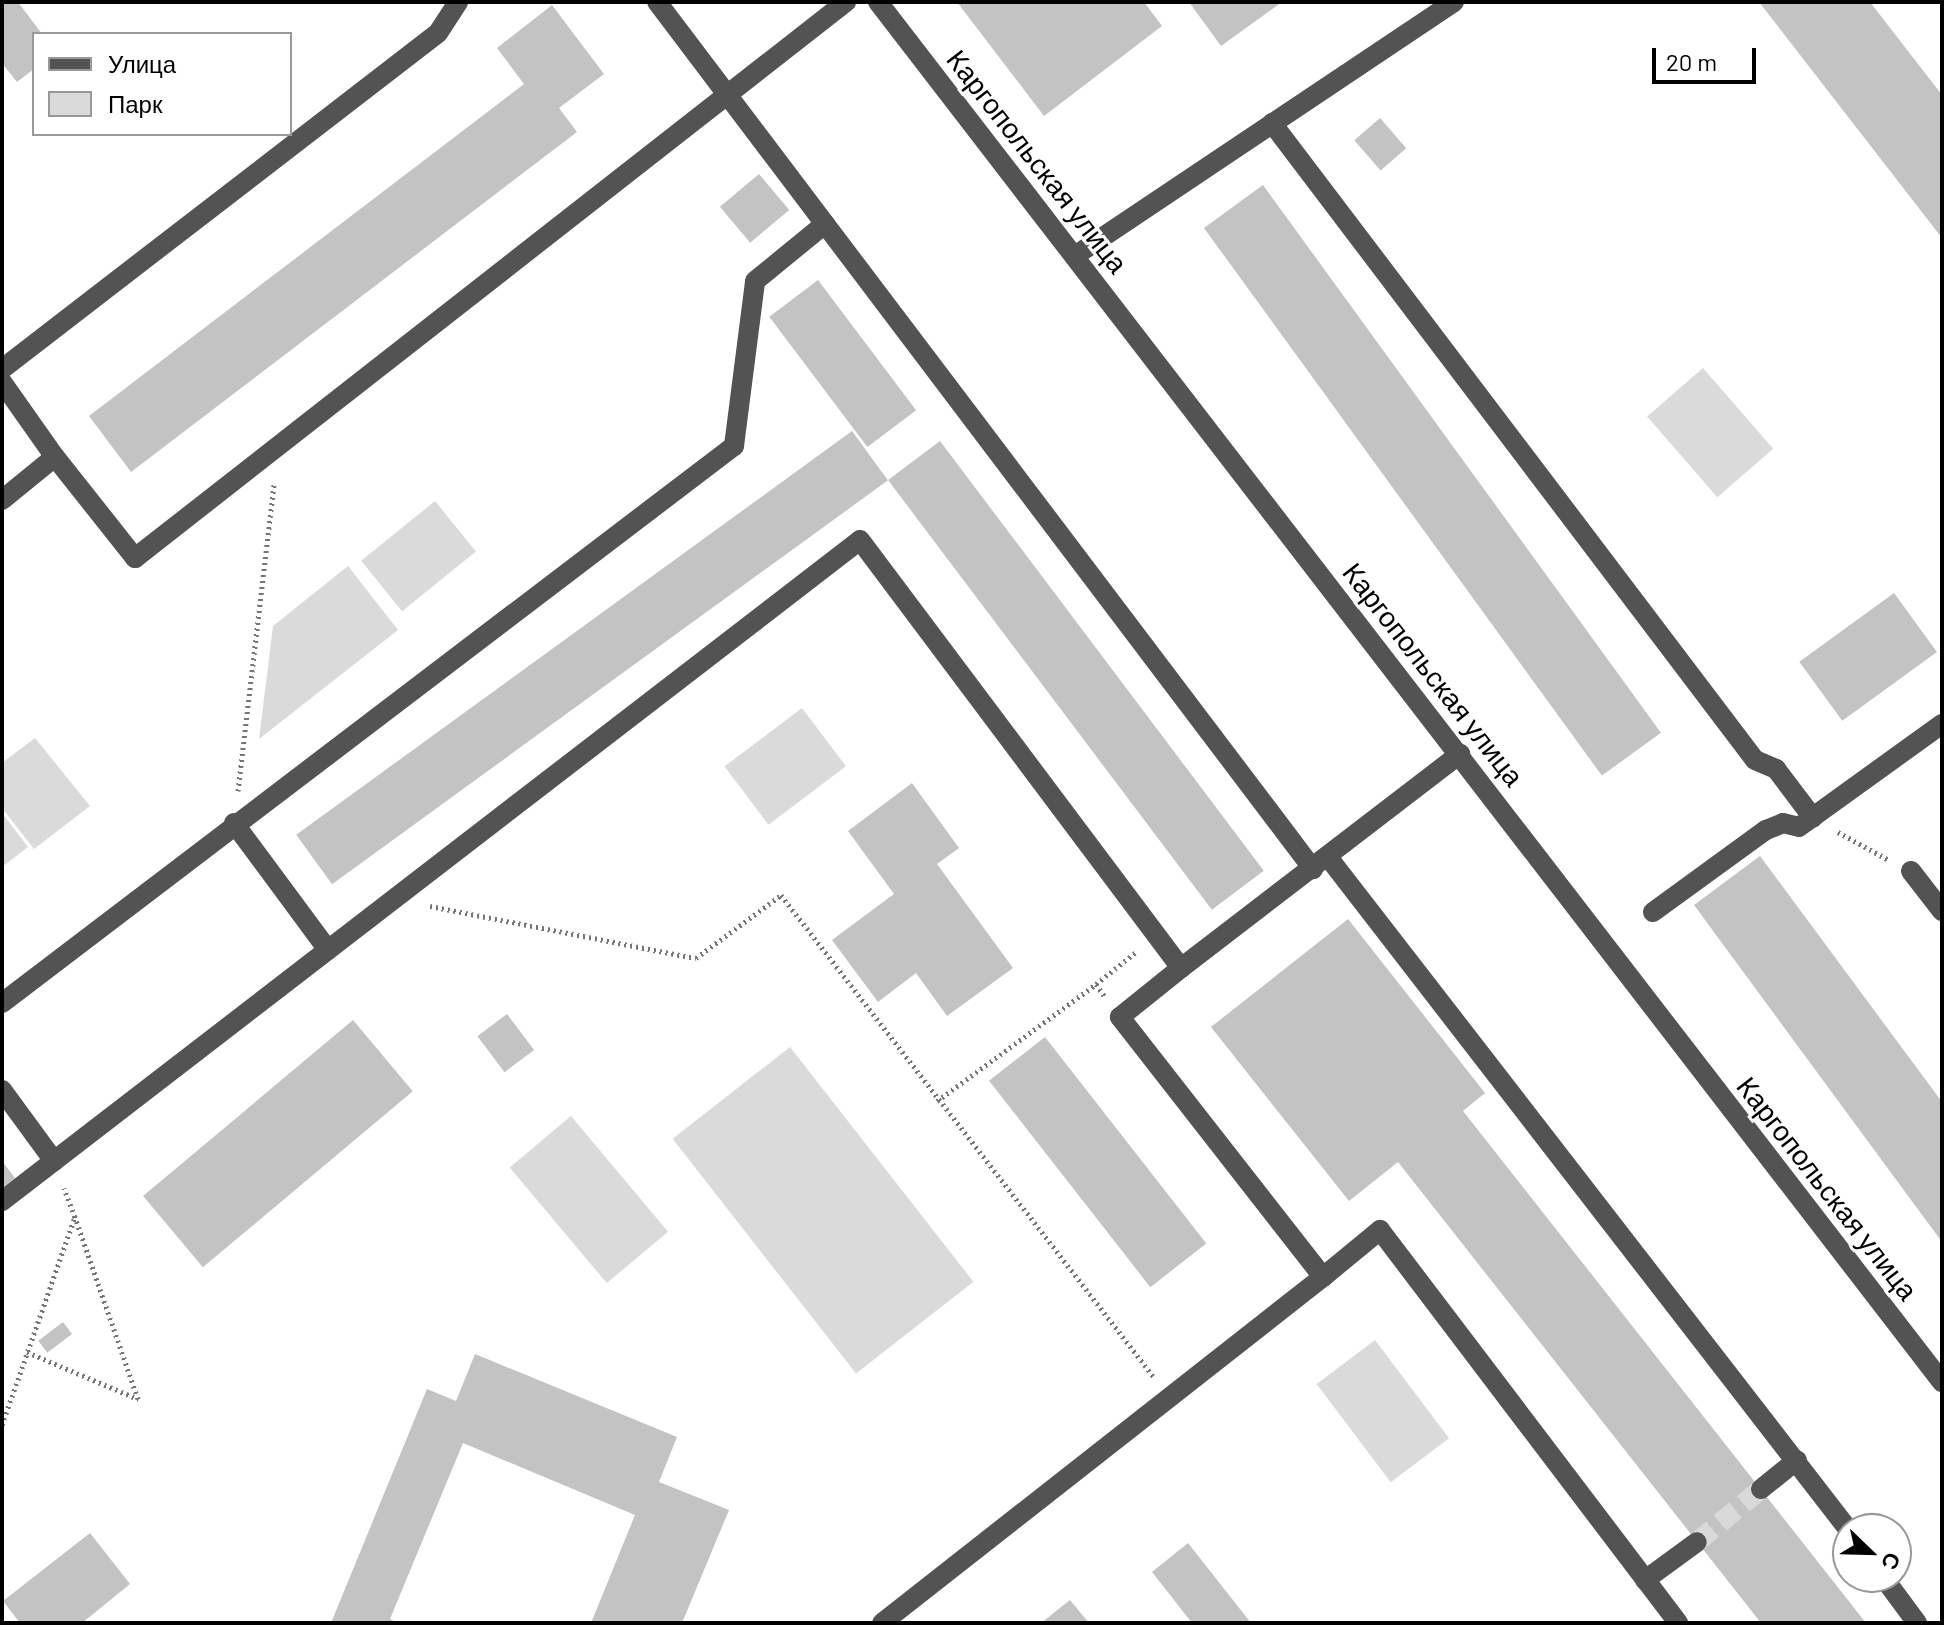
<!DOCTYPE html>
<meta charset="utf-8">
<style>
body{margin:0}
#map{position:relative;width:1944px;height:1625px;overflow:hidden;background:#fff;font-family:Barlow,sans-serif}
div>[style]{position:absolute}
.green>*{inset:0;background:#dadada;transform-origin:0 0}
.building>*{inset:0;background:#c3c3c3;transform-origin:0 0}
.minor-tunnel>*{height:20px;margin-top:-10px;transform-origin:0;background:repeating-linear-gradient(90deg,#d9d9d9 0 20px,transparent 0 30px)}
.path>*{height:5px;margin-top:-2.5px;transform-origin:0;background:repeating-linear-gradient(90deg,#757575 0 2px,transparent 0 6px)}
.minor>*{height:20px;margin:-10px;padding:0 10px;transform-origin:10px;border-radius:10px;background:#535353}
span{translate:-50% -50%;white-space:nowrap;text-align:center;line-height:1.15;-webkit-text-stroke:6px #fff;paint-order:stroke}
.street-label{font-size:28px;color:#000}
.frame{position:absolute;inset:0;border:4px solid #000;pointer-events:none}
.legend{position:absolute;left:32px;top:32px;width:260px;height:104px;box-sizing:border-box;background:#fff;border:2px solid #999;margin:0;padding:10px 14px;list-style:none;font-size:24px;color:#000}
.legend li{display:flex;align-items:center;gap:16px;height:40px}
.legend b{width:40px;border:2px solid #999}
.north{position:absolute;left:1832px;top:1513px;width:80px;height:80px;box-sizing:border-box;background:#fff;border:2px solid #999;border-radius:50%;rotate:113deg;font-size:22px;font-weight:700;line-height:32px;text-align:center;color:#000}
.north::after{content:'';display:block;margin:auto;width:28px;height:36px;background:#000;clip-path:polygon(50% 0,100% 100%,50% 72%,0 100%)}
.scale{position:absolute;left:1652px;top:48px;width:104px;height:36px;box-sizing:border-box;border:4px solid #000;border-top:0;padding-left:10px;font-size:24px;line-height:28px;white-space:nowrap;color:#000;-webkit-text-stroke:6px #fff;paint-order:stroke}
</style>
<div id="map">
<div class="green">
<i style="left:1703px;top:368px;width:107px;height:74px;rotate:49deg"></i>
<i style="left:435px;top:501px;width:65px;height:95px;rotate:51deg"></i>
<i style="clip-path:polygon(348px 566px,398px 630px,259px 739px,273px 626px)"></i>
<i style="left:802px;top:708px;width:73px;height:97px;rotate:53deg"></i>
<i style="clip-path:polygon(35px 738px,90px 806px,34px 849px,2px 808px,2px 763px)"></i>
<i style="clip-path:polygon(2px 813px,28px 847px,2px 867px)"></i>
<i style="left:790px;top:1047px;width:298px;height:149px;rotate:52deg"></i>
<i style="left:571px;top:1116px;width:151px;height:80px;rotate:50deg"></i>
<i style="left:1375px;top:1340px;width:123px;height:73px;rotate:53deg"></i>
</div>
<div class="building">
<i style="clip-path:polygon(2px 2px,18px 2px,42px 34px,34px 34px,34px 69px,17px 82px,2px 63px)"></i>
<i style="clip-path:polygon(957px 2px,1144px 2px,1162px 26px,1044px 116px)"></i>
<i style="clip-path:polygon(1189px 2px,1282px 2px,1221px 46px)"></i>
<i style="clip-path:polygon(1759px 2px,1870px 2px,1942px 95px,1942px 238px)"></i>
<i style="clip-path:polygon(552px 5px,604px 74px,559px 108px,577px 132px,131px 472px,89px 416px,524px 84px,497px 48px)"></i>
<i style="left:1380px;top:118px;width:40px;height:34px;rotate:49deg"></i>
<i style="left:759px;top:174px;width:47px;height:51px;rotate:50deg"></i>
<i style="left:1263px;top:185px;width:677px;height:73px;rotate:54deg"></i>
<i style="left:818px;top:280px;width:163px;height:61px;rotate:53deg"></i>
<i style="left:852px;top:431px;width:61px;height:687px;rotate:54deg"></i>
<i style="left:940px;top:441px;width:538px;height:65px;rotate:53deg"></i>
<i style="left:1894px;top:593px;width:73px;height:117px;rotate:54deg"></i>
<i style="clip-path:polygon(912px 783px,959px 848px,937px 864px,1013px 968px,947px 1016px,916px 973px,878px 1002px,832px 940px,894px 894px,848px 831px)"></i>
<i style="clip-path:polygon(1760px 856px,1942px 1102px,1942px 1242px,1694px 905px)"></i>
<i style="clip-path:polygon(1348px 919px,1485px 1093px,1463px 1111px,1866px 1623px,1761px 1623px,1398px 1162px,1349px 1201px,1211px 1027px)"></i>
<i style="left:507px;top:1014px;width:45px;height:37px;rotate:53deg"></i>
<i style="left:353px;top:1020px;width:93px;height:274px;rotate:50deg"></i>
<i style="left:1045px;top:1037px;width:262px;height:71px;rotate:52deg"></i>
<i style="clip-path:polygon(2px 1161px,15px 1178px,2px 1188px)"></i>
<i style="left:63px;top:1322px;width:15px;height:31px;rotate:53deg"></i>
<i style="clip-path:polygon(475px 1354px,677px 1437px,659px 1482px,729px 1510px,682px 1623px,591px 1623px,635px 1515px,463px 1443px,390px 1619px,398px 1623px,331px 1623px,427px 1389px,456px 1401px)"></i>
<i style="clip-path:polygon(90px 1533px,130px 1584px,82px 1623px,20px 1623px,3px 1601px)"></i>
<i style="clip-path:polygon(1188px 1543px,1251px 1623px,1192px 1623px,1152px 1572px)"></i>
<i style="clip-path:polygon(1070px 1600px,1089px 1623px,1041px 1623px)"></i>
</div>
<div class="minor-tunnel">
<i style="left:1697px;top:1542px;width:83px;rotate:-39.6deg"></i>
</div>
<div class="path">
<i style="left:238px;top:791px;width:310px;rotate:-83.3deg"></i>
<i style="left:1838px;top:832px;width:58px;rotate:28.8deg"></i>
<i style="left:430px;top:906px;width:271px;rotate:11.1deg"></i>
<i style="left:696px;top:958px;width:106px;rotate:-36.5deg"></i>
<i style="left:781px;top:895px;width:609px;rotate:52.27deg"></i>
<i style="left:1096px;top:984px;width:51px;rotate:-38.7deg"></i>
<i style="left:937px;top:1101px;width:197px;rotate:-36.3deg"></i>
<i style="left:1096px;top:984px;width:16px;rotate:55deg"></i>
<i style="left:27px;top:1352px;width:121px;rotate:22.9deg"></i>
<i style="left:138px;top:1399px;width:193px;rotate:-109.1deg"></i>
<i style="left:2px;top:1425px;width:220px;rotate:-70.7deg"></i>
<i style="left:75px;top:1217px;width:31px;rotate:-111deg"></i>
</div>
<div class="minor">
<i style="left:878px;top:2px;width:1743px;rotate:52.37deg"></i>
<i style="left:1272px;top:123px;width:799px;rotate:52.83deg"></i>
<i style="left:1755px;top:760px;width:23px;rotate:23deg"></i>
<i style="left:1776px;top:769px;width:61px;rotate:52.9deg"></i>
<i style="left:825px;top:224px;width:809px;rotate:52.89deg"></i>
<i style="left:1076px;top:255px;width:455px;rotate:-33.8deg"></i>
<i style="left:2px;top:369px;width:550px;rotate:-37.62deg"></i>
<i style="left:438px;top:33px;width:37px;rotate:-57deg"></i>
<i style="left:2px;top:382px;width:92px;rotate:54.8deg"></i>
<i style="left:2px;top:500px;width:68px;rotate:-39.1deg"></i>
<i style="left:55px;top:457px;width:129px;rotate:51.6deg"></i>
<i style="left:135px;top:558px;width:903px;rotate:-38.03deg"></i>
<i style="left:234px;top:823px;width:158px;rotate:53.5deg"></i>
<i style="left:1328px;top:857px;width:850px;rotate:52.27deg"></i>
<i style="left:1911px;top:871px;width:51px;rotate:52.2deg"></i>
<i style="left:1653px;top:912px;width:140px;rotate:-36deg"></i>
<i style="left:1766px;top:830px;width:18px;rotate:-22deg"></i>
<i style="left:1783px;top:823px;width:16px;rotate:14deg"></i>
<i style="left:1799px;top:827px;width:176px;rotate:-35.8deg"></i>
<i style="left:2px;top:1003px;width:920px;rotate:-37.27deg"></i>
<i style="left:734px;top:446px;width:166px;rotate:-82.7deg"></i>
<i style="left:755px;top:281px;width:90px;rotate:-39.2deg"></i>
<i style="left:825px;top:224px;width:278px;rotate:-127.1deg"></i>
<i style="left:2px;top:1090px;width:88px;rotate:53.8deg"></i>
<i style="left:54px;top:1161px;width:66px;rotate:142.4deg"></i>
<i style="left:54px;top:1161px;width:1017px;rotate:-37.61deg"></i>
<i style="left:860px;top:540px;width:535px;rotate:53.13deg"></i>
<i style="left:1181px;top:968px;width:352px;rotate:-37.5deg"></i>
<i style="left:1323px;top:1277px;width:74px;rotate:-39.5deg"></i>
<i style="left:1380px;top:1230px;width:493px;rotate:52.8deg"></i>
<i style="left:1761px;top:1489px;width:46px;rotate:-38.9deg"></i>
<i style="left:1883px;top:1577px;width:57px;rotate:53.5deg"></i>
<i style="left:1645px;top:1580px;width:64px;rotate:-36.2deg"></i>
<i style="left:882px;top:1623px;width:561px;rotate:-38.12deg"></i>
<i style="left:1323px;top:1277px;width:330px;rotate:-128deg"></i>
<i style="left:1120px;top:1017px;width:78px;rotate:-38.8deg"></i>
</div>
<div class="street-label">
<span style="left:1038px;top:161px;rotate:52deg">Каргопольская улица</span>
<span style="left:1434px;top:674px;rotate:52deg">Каргопольская улица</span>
<span style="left:1828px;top:1188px;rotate:52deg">Каргопольская улица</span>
</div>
<div class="frame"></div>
<ul class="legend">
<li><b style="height:10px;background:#535353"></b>Улица</li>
<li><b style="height:22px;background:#dadada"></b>Парк</li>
</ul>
<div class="north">С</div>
<div class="scale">20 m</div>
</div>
